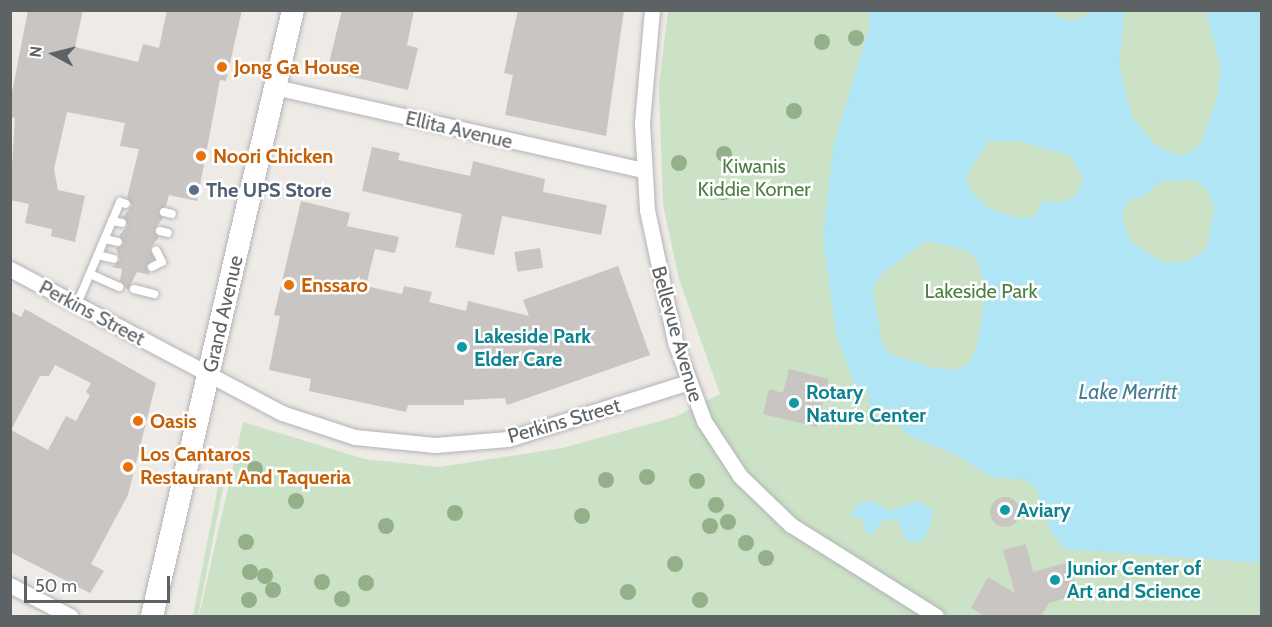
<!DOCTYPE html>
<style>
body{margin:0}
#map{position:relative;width:1272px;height:627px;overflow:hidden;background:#eeeae6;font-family:Cabin,sans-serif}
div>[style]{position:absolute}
.green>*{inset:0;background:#cbe2c6;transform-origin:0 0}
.water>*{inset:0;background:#afe5f4}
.building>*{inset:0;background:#c9c5c2;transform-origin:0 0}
.round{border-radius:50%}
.roads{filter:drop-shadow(0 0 2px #b1b4b6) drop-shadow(0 0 2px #b1b4b6)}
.service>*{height:8px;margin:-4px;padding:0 4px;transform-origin:4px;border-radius:4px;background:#fff}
.minor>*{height:15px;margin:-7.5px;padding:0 7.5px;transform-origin:7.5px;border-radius:7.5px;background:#fff}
.secondary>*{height:22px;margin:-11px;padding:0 11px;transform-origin:11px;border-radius:11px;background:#fff}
.trees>*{width:16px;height:16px;margin:-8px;border-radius:50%;background:#94b08b}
.dots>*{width:16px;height:16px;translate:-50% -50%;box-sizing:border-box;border:3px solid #fff;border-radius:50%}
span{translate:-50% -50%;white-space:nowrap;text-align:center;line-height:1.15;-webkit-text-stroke:5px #fff;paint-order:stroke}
.food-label{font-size:20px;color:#c56008;font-weight:700}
.left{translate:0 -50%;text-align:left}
.street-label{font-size:20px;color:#5d6264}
.park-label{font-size:20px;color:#4b8040}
.service-label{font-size:20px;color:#4e5e75;font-weight:700}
.culture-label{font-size:20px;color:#0d838f;font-weight:700}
.water-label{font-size:21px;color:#477d94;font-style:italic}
.frame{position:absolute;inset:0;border:12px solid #5d6264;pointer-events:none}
.north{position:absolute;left:24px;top:24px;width:60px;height:60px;-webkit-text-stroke:4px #fff;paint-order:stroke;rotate:277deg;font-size:16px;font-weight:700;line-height:24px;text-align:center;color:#5d6264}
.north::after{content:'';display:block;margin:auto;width:21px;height:27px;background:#5d6264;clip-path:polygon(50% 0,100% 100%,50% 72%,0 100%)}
.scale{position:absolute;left:24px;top:576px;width:146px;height:27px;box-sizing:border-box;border:3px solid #5d6264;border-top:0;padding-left:8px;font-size:18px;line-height:21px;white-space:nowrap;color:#5d6264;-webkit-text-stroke:4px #fff;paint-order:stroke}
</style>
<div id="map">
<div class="green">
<i style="clip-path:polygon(668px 11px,1261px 11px,1261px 616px,199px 616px,243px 422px,364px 459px,440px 467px,562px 448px,675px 417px,720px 394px,679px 279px,663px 205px,659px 86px)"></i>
<i style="left:219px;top:482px;width:5px;height:138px;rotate:11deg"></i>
</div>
<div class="water">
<i style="clip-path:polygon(evenodd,1050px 10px,1061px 19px,1079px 20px,1093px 11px,1125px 11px,1119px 65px,1132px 117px,1154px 144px,1178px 156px,1194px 151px,1202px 141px,1217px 98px,1221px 68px,1206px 11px,1261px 11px,1261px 563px,1064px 549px,1050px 530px,1036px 488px,1025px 480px,991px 477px,958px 456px,913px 438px,881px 411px,869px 409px,869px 392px,857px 390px,836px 334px,823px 238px,833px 148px,870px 24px,869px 11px,1050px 10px,989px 141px,1020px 141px,1070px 156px,1084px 178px,1076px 196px,1064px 202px,1043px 201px,1035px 216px,1019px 218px,989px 209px,971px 191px,966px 176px,989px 141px,1050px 10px,1193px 180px,1206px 188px,1214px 206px,1207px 248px,1187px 262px,1162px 262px,1130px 241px,1122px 215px,1127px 201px,1142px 197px,1162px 181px,1193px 180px,1050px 10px,926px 241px,968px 250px,979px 264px,985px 298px,977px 345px,971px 361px,958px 370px,934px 368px,892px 355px,882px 344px,873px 288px,882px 274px,926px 241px)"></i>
<i style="clip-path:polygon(872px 501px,889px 511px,920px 501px,933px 511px,929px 531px,922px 541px,906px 542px,898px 520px,884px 520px,872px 534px,864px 531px,865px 523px,858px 517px,851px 518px,852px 512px,857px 504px)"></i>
</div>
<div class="building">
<i style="clip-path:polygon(28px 10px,83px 10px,75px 47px,138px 62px,143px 44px,159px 48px,167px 10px,242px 10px,226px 81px,220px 80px,197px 201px,169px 195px,166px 206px,158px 211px,163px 218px,154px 230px,159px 237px,150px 249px,154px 259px,146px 266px,150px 275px,137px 272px,128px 290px,120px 281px,122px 269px,112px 267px,120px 260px,116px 248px,124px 244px,119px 236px,128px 225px,123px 217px,132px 205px,127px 198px,139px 149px,120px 146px,125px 123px,67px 112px,54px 169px,58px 190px,85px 196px,75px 242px,51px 236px,52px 229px,25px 223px,29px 204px,10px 200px,15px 118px,10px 117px,10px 103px)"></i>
<i style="clip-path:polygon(342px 10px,414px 10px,407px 45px,418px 48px,408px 90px,327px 71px)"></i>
<i style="clip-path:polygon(518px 10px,624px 10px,606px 136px,505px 115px,513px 75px,504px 73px)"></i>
<i style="clip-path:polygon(372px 147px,400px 153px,398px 160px,470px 176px,473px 161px,545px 179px,543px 192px,607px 205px,601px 235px,502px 216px,494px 255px,455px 247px,462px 214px,362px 191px)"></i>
<i style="clip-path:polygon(301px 201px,350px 213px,347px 226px,399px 237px,395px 253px,375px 249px,366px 286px,402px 294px,404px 286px,432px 292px,429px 302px,466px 311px,468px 301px,529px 316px,523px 300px,618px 266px,650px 355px,507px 405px,505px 398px,464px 400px,464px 405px,408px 405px,406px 412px,309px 391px,311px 379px,269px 370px,280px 316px,274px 315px)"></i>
<i style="left:540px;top:248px;width:20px;height:26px;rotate:81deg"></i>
<i style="clip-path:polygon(evenodd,25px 309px,156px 383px,128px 495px,91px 564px,104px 571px,90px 593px,10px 552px,10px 311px,21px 317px,25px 309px,55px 365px,91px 383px,86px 392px,90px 395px,76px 421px,66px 416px,48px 450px,11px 430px,40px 376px,49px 376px,55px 365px)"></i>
<i style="clip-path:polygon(789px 369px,829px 379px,817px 427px,763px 414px,769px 389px,783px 393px)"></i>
<i class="round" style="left:990px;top:497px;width:30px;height:30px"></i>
<i style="clip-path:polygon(1026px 544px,1033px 572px,1069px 562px,1077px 595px,1049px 603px,1041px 616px,985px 616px,971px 608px,988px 577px,1015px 593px,1003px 550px)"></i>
</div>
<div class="roads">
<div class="service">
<i style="left:164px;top:212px;width:8px;rotate:14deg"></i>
<i style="left:112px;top:221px;width:10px;rotate:11deg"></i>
<i style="left:160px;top:231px;width:8px;rotate:14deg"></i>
<i style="left:105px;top:239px;width:13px;rotate:13deg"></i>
<i style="left:98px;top:255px;width:16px;rotate:14deg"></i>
<i style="left:152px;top:267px;width:11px;rotate:-27deg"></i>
<i style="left:162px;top:262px;width:13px;rotate:-117deg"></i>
<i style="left:90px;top:274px;width:32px;rotate:24deg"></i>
<i style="left:134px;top:289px;width:21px;rotate:14deg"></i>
<i style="left:77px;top:304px;width:111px;rotate:-67.1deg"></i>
<i style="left:120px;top:202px;width:6px;rotate:18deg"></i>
</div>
<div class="minor">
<i style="left:652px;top:10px;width:113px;rotate:95.1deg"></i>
<i style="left:642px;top:123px;width:87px;rotate:86.7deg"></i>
<i style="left:647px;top:210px;width:135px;rotate:78deg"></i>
<i style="left:675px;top:342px;width:84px;rotate:69.8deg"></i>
<i style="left:704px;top:421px;width:66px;rotate:56.8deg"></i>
<i style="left:740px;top:476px;width:71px;rotate:43.9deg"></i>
<i style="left:791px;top:525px;width:171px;rotate:32.1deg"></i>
<i style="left:275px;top:87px;width:376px;rotate:12.7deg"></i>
<i style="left:10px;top:269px;width:308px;rotate:27.9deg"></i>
<i style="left:282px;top:413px;width:77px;rotate:18.2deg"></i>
<i style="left:355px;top:437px;width:80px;rotate:5.7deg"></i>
<i style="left:435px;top:445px;width:73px;rotate:-4.7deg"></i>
<i style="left:508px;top:439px;width:187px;rotate:-17.5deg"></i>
<i style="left:10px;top:585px;width:68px;rotate:27.3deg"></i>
</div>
<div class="secondary">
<i style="left:152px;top:616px;width:622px;rotate:-76.9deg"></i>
</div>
</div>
<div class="trees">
<i style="left:856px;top:38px"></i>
<i style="left:822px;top:42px"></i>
<i style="left:794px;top:111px"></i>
<i style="left:724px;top:154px"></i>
<i style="left:679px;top:163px"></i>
<i style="left:723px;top:192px"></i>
<i style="left:255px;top:469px"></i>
<i style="left:647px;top:477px"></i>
<i style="left:606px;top:480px"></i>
<i style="left:697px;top:481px"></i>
<i style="left:296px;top:501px"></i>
<i style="left:716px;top:505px"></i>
<i style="left:455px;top:513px"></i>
<i style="left:582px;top:516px"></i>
<i style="left:728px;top:522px"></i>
<i style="left:386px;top:526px"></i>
<i style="left:710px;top:526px"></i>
<i style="left:246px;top:542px"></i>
<i style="left:746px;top:543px"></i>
<i style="left:766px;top:558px"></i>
<i style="left:675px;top:564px"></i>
<i style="left:250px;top:572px"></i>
<i style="left:265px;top:576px"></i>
<i style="left:322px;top:582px"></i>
<i style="left:366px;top:583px"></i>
<i style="left:273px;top:590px"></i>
<i style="left:628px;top:592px"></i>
<i style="left:342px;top:599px"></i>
<i style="left:249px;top:600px"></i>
<i style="left:700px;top:600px"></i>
</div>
<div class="dots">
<i style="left:222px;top:67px;background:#e8710a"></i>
<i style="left:201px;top:156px;background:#e8710a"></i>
<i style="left:194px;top:190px;background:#5c6f8a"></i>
<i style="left:289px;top:285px;background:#e8710a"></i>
<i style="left:462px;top:347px;background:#0f9aa8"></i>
<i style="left:794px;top:403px;background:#0f9aa8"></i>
<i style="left:138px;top:421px;background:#e8710a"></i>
<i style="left:128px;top:467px;background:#e8710a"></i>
<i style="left:1005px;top:510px;background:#0f9aa8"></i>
<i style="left:1055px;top:580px;background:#0f9aa8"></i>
</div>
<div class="food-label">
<span class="left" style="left:234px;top:67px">Jong Ga House</span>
<span class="left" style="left:213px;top:156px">Noori Chicken</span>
<span class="left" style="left:301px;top:285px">Enssaro</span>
<span class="left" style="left:150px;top:421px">Oasis</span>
<span class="left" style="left:140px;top:466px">Los Cantaros<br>Restaurant And Taqueria</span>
</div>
<div class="street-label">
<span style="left:459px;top:130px;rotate:13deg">Ellita Avenue</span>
<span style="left:92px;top:313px;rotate:28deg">Perkins Street</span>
<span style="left:223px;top:314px;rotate:-77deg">Grand Avenue</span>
<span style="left:677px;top:334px;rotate:74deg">Bellevue Avenue</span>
<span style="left:564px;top:421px;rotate:-16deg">Perkins Street</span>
</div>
<div class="park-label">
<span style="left:754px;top:178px">Kiwanis<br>Kiddie Korner</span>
<span style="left:981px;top:291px">Lakeside Park</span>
</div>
<div class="service-label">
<span class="left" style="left:206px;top:190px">The UPS Store</span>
</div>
<div class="culture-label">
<span class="left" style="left:474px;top:348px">Lakeside Park<br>Elder Care</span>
<span class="left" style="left:806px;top:404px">Rotary<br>Nature Center</span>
<span class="left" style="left:1017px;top:510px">Aviary</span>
<span class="left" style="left:1067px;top:580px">Junior Center of<br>Art and Science</span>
</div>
<div class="water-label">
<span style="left:1128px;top:392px">Lake Merritt</span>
</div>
<div class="frame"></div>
<div class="north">N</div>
<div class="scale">50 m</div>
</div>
